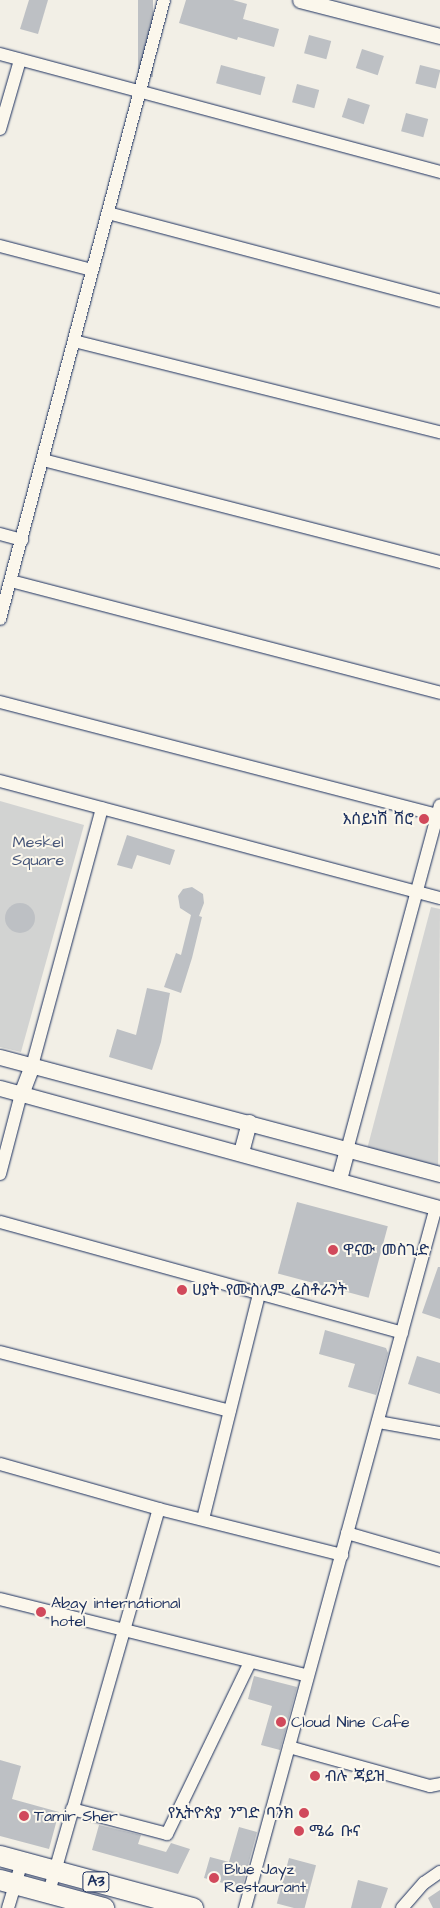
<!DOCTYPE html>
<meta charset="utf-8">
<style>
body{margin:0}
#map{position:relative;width:440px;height:1908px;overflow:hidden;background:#f2efe6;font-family:"Architects Daughter","Noto Sans Ethiopic",sans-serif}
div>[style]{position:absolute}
.green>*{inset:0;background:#d2d3d2}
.building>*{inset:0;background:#bdc0c4;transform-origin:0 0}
.round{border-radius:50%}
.roads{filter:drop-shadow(0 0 1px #1b2f5e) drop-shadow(0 0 1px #1b2f5e)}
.minor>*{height:12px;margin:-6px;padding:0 6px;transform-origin:6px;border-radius:6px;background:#fbf7ec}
.tertiary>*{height:15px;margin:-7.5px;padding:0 7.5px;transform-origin:7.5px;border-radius:7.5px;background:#fbf7ec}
.trunk>*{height:20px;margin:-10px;padding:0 10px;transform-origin:10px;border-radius:10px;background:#fbf7ec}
.dots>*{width:14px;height:14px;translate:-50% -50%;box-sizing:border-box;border:2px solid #fbf7ec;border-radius:50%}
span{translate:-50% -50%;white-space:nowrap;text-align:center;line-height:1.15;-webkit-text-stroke:4px #fbf7ec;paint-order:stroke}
.shield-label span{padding:1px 4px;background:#fbf7ec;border:1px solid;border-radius:4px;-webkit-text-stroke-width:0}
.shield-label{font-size:15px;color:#1b2f5e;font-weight:700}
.poi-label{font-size:16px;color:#1b2f5e}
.right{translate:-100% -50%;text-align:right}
.left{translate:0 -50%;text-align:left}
.park-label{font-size:16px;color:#49587b}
</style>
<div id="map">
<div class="green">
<i style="clip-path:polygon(0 801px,84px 825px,21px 1052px,0 1047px)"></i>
<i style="clip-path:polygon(431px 907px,440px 909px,438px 1172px,366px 1153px)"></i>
</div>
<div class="building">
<i style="clip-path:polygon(29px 0,48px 0,38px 34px,20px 29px)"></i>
<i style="left:138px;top:0;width:15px;height:77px"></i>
<i style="clip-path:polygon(186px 0,233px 0,247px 4px,243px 19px,279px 29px,274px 47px,238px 37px,237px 40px,179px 23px)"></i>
<i style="left:309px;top:35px;width:23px;height:19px;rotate:15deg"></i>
<i style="left:362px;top:49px;width:23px;height:20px;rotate:18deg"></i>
<i style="left:221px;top:65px;width:46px;height:19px;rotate:15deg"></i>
<i style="left:420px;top:65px;width:21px;height:19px;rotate:14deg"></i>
<i style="left:297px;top:84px;width:23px;height:19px;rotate:15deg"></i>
<i style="left:348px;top:98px;width:23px;height:20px;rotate:18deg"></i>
<i style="left:406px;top:113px;width:23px;height:19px;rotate:15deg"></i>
<i style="clip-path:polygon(127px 835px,175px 850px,170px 865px,137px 855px,132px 869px,117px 865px)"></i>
<i style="clip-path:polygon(192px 887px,203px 894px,204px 903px,199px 916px,202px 917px,192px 958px,181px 993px,164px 987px,176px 953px,181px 955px,191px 915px,180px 908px,178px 896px,183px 889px)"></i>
<i class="round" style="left:5px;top:903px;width:30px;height:30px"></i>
<i style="clip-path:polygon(147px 988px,170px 993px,161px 1042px,152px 1070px,109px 1057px,117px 1029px,136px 1035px)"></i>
<i style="left:297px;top:1202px;width:94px;height:74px;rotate:15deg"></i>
<i style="clip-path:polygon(438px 1267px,440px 1267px,440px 1319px,422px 1313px)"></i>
<i style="clip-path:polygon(325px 1330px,386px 1348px,388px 1353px,376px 1395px,348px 1387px,355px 1364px,319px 1354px)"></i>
<i style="clip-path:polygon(417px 1356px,440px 1363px,440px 1394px,408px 1384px)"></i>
<i style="clip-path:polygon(254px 1676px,297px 1687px,280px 1750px,261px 1745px,272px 1706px,248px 1699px)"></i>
<i style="clip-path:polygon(0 1760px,21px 1766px,12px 1799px,59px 1812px,49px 1849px,0 1836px)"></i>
<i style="clip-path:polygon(99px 1825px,141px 1835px,138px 1844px,166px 1852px,171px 1843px,190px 1849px,178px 1874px,92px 1850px)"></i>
<i style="clip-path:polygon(239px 1827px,257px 1832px,242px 1888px,204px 1878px,210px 1857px,229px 1862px)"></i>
<i style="left:289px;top:1858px;width:28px;height:47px;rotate:15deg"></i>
<i style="clip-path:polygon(358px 1880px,388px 1888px,381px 1908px,351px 1908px)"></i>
<i style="clip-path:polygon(440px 1890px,440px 1908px,433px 1908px,428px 1898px)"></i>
</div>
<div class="roads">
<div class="minor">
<i style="left:0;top:54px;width:456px;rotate:15deg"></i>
<i style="left:0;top:129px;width:72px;rotate:-73.8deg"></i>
<i style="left:108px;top:213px;width:343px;rotate:14.8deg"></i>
<i style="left:0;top:246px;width:95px;rotate:14.6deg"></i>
<i style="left:74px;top:341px;width:377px;rotate:14deg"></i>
<i style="left:43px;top:460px;width:410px;rotate:14.4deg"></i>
<i style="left:0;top:534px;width:23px;rotate:15deg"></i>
<i style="left:11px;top:581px;width:443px;rotate:14.6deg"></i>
<i style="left:0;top:619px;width:640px;rotate:-75.16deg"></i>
<i style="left:0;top:702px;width:451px;rotate:14.5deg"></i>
<i style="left:0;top:781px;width:455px;rotate:14.9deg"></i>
<i style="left:32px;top:1066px;width:267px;rotate:-74.8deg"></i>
<i style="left:347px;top:1150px;width:357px;rotate:-74.9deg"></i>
<i style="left:0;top:1174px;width:83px;rotate:-75.3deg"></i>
<i style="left:0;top:1222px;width:417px;rotate:15.4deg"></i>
<i style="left:0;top:1352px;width:237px;rotate:14.4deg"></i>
<i style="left:378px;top:1422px;width:63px;rotate:10.1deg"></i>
<i style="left:0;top:1464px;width:165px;rotate:15.8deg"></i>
<i style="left:159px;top:1509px;width:189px;rotate:14.1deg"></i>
<i style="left:203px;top:1519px;width:232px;rotate:-76deg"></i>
<i style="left:347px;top:1533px;width:97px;rotate:16.2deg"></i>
<i style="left:0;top:1599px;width:317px;rotate:14deg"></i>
<i style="left:289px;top:1747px;width:146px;rotate:15.5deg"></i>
<i style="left:430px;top:1786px;width:10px;rotate:-11deg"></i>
<i style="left:72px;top:1809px;width:98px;rotate:14.7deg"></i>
<i style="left:167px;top:1834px;width:191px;rotate:-64.2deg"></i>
<i style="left:49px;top:1892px;width:398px;rotate:-74deg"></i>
<i style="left:8px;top:1908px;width:48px;rotate:-73.1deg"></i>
<i style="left:245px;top:1908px;width:727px;rotate:-74.76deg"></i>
<i style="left:402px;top:1908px;width:33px;rotate:-49deg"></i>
<i style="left:424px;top:1883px;width:19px;rotate:-35deg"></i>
</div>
<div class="tertiary">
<i style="left:300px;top:0;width:145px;rotate:14.4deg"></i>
<i style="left:0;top:1057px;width:455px;rotate:14.9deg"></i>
<i style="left:0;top:1088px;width:456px;rotate:15.3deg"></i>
<i style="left:21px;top:1094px;width:30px;rotate:-69deg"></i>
<i style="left:241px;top:1152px;width:31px;rotate:-75deg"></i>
<i style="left:339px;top:1179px;width:30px;rotate:-75deg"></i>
</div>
<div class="trunk">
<i style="left:0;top:1856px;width:200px;rotate:15.1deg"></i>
<i style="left:0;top:1880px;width:108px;rotate:15.1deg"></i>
</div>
</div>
<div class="dots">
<i style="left:424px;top:819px;background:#d1495b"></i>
<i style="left:333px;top:1250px;background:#d1495b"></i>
<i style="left:182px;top:1290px;background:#d1495b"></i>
<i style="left:41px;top:1612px;background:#d1495b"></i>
<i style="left:281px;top:1722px;background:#d1495b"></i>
<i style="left:315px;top:1776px;background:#d1495b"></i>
<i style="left:304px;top:1813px;background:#d1495b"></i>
<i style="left:24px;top:1816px;background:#d1495b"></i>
<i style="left:299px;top:1831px;background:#d1495b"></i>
<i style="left:214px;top:1878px;background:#d1495b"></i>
</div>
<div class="shield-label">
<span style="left:96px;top:1882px">A3</span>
</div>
<div class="poi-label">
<span class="right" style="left:414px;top:819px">እሰይነሽ ሽሮ</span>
<span class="left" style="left:343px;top:1250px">ዋናው መስጊድ</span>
<span class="left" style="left:192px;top:1290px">ሀያት የሙስሊም ሬስቶራንት</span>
<span class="left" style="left:51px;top:1612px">Abay international<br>hotel</span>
<span class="left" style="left:291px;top:1722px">Cloud Nine Cafe</span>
<span class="left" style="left:325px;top:1776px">ብሉ ጃይዝ</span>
<span class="right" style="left:294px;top:1813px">የኢትዮጵያ ንግድ ባንክ</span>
<span class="left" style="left:34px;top:1816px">Tamir Sher</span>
<span class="left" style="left:309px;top:1831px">ሜሬ ቡና</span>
<span class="left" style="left:224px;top:1878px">Blue Jayz<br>Restaurant</span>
</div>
<div class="park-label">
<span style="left:38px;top:851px">Meskel<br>Square</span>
</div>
</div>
